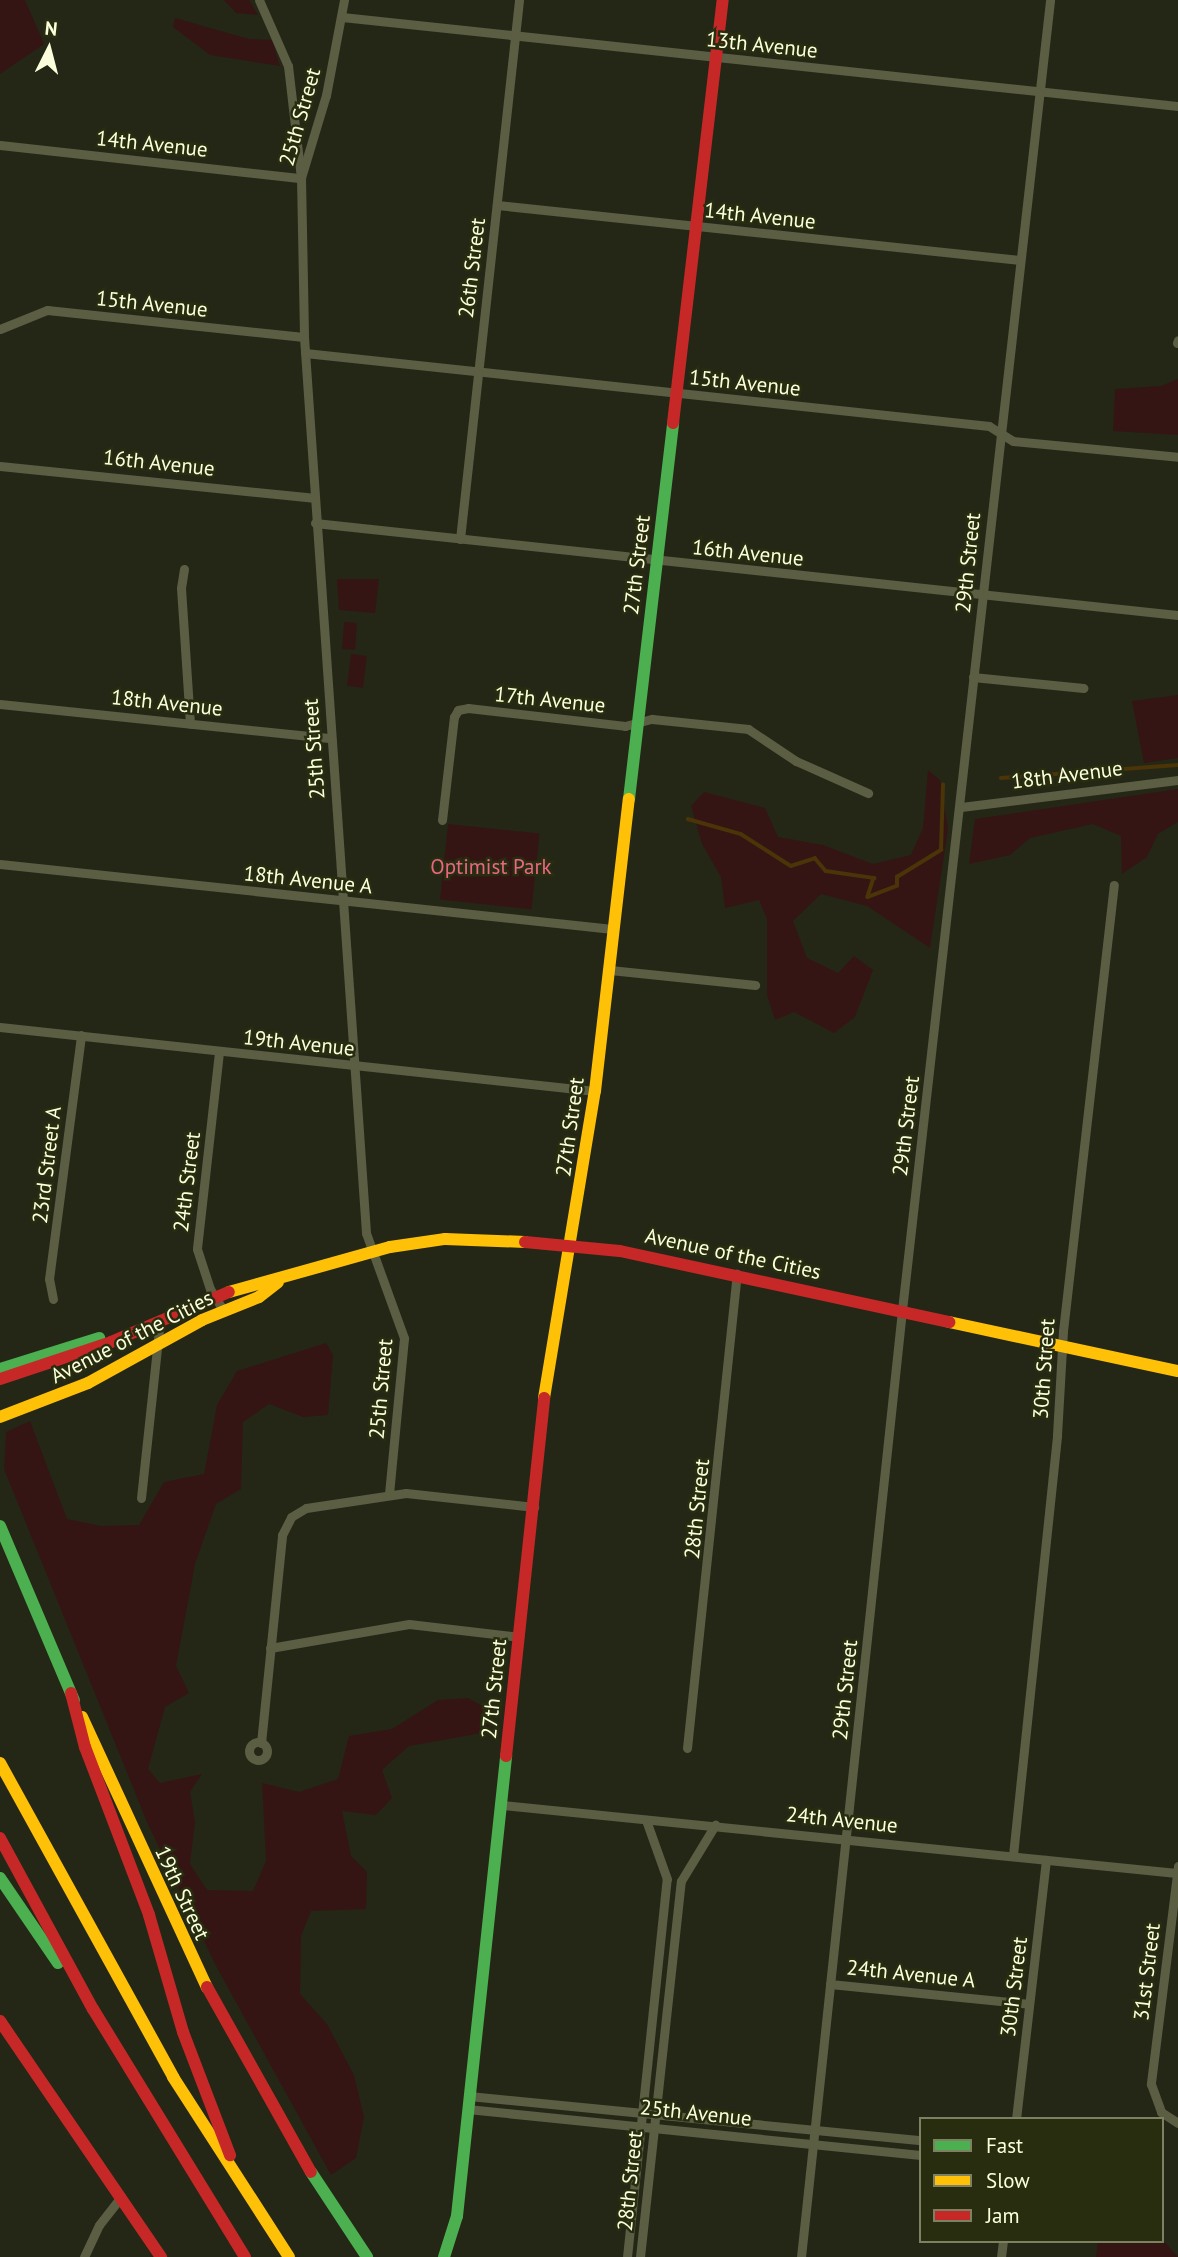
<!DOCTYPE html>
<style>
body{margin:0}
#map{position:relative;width:1178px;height:2257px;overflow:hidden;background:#242716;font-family:"PT Sans",sans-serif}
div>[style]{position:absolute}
.green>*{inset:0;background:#341513;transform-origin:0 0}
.stream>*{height:3.5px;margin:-1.75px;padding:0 1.75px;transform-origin:1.75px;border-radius:1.75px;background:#4a3408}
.street>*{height:9px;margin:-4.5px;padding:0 4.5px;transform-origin:4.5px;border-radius:4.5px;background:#5b5e43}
.street>.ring{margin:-4.5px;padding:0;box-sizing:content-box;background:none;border:9px solid #5b5e43;border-radius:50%}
.fast>*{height:12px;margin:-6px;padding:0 6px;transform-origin:6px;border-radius:6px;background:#4caf50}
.slow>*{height:12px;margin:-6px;padding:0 6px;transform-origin:6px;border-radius:6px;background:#ffc107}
.jam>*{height:12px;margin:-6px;padding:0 6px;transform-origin:6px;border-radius:6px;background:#c62828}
span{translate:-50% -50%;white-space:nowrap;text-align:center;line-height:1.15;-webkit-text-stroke:5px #282d10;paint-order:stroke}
.street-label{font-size:21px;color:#fbffdb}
.park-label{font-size:21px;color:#ea6685}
.legend{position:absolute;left:919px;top:2117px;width:245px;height:126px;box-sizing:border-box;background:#282d10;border:2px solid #7c8161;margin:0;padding:9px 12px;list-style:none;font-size:21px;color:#fbffdb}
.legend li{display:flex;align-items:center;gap:14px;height:35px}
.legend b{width:35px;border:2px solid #7c8161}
.north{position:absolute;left:14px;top:14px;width:70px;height:70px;-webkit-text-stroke:5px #282d10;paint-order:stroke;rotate:6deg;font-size:19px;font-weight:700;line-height:28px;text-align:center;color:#fbffdb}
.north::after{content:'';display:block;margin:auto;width:24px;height:32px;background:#fbffdb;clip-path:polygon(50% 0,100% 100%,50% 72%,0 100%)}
</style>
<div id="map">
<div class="green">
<i style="clip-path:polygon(0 0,25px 0,44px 44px,0 74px)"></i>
<i style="clip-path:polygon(224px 0,249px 0,258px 15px,236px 13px)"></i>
<i style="clip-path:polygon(175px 18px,249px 39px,272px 40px,280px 66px,210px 55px,173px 27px)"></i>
<i style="clip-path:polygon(1178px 379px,1178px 435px,1113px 431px,1115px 389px,1161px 386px)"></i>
<i style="clip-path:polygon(337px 579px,379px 579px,375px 613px,339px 610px)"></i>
<i style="left:344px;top:622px;width:13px;height:27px;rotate:4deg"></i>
<i style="left:351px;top:654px;width:16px;height:32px;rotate:7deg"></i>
<i style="clip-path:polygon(1178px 695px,1178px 758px,1144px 763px,1132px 701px)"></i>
<i style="clip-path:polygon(928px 770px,940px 780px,948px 829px,930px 948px,867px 906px,821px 894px,793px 921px,807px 958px,838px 973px,854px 956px,873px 970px,855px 1017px,834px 1033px,794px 1012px,775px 1020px,767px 995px,767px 919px,759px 900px,725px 908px,721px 877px,702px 844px,691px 806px,704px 792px,765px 808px,778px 837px,823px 845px,873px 864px,911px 855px,923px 828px)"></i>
<i style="clip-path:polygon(1178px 789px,1178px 822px,1158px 834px,1147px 857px,1122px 874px,1121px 836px,1093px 824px,1030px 838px,1010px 855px,969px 864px,975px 819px)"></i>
<i style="left:448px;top:824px;width:92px;height:76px;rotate:6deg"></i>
<i style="clip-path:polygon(326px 1343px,333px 1355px,328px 1415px,303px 1417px,269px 1404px,243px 1422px,241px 1489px,216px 1504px,195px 1564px,176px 1666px,189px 1693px,165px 1707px,148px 1769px,160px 1783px,202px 1774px,190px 1792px,195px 1822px,190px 1864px,207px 1890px,253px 1891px,266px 1861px,262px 1783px,299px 1792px,338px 1779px,349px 1736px,392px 1729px,438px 1700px,468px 1698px,492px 1712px,487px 1732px,409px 1746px,382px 1770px,392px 1798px,376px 1815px,342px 1811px,351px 1856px,367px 1872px,366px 1909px,311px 1911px,301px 1936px,300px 1994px,327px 2024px,354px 2075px,364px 2117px,356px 2158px,331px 2175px,215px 1964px,147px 1822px,4px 1469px,6px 1432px,30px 1421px,67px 1519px,101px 1526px,139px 1525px,164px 1482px,204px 1474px,217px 1405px,237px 1371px)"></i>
<i style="clip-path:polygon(1162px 2239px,1178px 2257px,1096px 2257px,1098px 2241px)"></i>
</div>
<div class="stream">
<i style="left:1001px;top:778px;width:177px;rotate:-4.2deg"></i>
<i style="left:688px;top:819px;width:55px;rotate:15.8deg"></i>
<i style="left:741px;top:834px;width:59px;rotate:32.6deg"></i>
<i style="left:791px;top:866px;width:25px;rotate:-18deg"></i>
<i style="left:815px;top:858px;width:17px;rotate:50deg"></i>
<i style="left:826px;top:871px;width:49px;rotate:8.3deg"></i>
<i style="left:874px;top:878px;width:20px;rotate:108deg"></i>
<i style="left:868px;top:897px;width:31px;rotate:-21deg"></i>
<i style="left:897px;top:886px;width:9px;rotate:-90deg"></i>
<i style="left:897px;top:877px;width:52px;rotate:-31.5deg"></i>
<i style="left:941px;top:850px;width:65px;rotate:-88.2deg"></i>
</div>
<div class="street">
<i style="left:344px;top:0;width:97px;rotate:100.7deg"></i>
<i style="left:326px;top:95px;width:87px;rotate:106.8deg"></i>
<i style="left:301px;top:178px;width:159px;rotate:88.9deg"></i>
<i style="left:304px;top:337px;width:898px;rotate:86.04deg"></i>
<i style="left:366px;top:1233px;width:112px;rotate:70.1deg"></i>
<i style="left:404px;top:1338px;width:156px;rotate:95.5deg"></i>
<i style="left:342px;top:17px;width:841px;rotate:6.08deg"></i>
<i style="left:0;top:145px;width:303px;rotate:6.3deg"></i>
<i style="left:301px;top:178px;width:113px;rotate:-96.6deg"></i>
<i style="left:288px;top:66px;width:72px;rotate:-113.7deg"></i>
<i style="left:497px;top:205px;width:526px;rotate:6deg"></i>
<i style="left:0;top:329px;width:51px;rotate:-22deg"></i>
<i style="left:47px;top:310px;width:258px;rotate:6deg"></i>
<i style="left:1177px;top:343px;width:3px;rotate:-72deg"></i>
<i style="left:305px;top:353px;width:688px;rotate:6.09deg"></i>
<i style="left:989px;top:426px;width:28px;rotate:32deg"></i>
<i style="left:1013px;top:441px;width:166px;rotate:5.5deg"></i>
<i style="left:0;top:466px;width:315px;rotate:5.8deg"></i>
<i style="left:315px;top:523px;width:868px;rotate:6.09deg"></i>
<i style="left:460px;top:539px;width:542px;rotate:-83.75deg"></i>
<i style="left:184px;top:569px;width:19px;rotate:99deg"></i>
<i style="left:181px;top:588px;width:136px;rotate:86.2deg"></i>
<i style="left:973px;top:677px;width:111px;rotate:5.7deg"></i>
<i style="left:0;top:704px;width:333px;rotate:5.9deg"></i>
<i style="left:961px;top:807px;width:219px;rotate:-7.1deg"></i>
<i style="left:442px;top:820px;width:104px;rotate:-83.4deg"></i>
<i style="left:454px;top:717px;width:8px;rotate:-60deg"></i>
<i style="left:458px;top:710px;width:10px;rotate:-11deg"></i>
<i style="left:468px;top:708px;width:158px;rotate:6.5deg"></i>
<i style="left:625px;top:726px;width:28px;rotate:-15deg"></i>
<i style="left:652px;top:719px;width:97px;rotate:5.9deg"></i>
<i style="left:748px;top:729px;width:58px;rotate:33.7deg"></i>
<i style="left:796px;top:761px;width:79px;rotate:24deg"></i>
<i style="left:0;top:864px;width:616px;rotate:6.05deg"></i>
<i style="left:610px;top:970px;width:146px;rotate:5.9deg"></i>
<i style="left:0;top:1027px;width:598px;rotate:6.14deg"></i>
<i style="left:219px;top:1052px;width:198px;rotate:96.4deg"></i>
<i style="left:197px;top:1249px;width:42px;rotate:72deg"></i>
<i style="left:210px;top:1289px;width:26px;rotate:58deg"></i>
<i style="left:53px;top:1299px;width:20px;rotate:-101deg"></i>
<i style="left:49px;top:1279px;width:246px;rotate:-82.5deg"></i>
<i style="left:141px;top:1498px;width:178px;rotate:-83.9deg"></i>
<i style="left:270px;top:1648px;width:141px;rotate:-9.8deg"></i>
<i style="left:409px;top:1624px;width:111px;rotate:6.7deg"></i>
<i class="ring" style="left:249px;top:1742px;width:9px;height:9px"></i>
<i style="left:261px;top:1743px;width:209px;rotate:-84.2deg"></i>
<i style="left:282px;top:1535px;width:20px;rotate:-63deg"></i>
<i style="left:291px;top:1517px;width:17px;rotate:-31deg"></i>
<i style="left:306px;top:1508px;width:101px;rotate:-8.5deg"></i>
<i style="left:406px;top:1493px;width:129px;rotate:6.2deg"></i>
<i style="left:687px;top:1748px;width:477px;rotate:-84deg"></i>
<i style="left:502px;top:1805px;width:678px;rotate:5.75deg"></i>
<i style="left:1013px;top:1855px;width:422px;rotate:-84deg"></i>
<i style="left:1057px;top:1435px;width:104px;rotate:-86.7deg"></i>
<i style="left:1063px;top:1331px;width:449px;rotate:-83.5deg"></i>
<i style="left:1178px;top:1866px;width:220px;rotate:97.1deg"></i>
<i style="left:1151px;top:2084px;width:30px;rotate:70deg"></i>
<i style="left:1161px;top:2112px;width:20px;rotate:33deg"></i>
<i style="left:830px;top:1984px;width:200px;rotate:5.7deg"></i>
<i style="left:469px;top:2096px;width:454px;rotate:5.6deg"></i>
<i style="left:467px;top:2109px;width:456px;rotate:5.8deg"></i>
<i style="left:1016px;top:2119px;width:261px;rotate:-83.4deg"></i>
<i style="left:84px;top:2257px;width:35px;rotate:-65deg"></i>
<i style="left:99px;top:2225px;width:36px;rotate:-52deg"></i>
<i style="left:627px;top:2257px;width:380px;rotate:-84deg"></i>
<i style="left:667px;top:1879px;width:63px;rotate:-109.6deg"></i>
<i style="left:640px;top:2257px;width:378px;rotate:-83.8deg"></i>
<i style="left:681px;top:1881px;width:66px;rotate:-58.7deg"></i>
<i style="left:801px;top:2257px;width:952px;rotate:-83.91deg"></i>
<i style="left:902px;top:1310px;width:1318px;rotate:-83.55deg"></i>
<i style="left:1001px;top:2257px;width:16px;rotate:-83deg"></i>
</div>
<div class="fast">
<i style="left:629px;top:799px;width:379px;rotate:-83.3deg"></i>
<i style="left:0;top:1369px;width:104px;rotate:-17.4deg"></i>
<i style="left:0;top:1526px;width:189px;rotate:67deg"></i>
<i style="left:0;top:1878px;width:103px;rotate:55.7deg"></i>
<i style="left:311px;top:2172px;width:102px;rotate:56.6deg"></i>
<i style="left:444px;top:2257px;width:43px;rotate:-72.4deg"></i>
<i style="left:457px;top:2216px;width:463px;rotate:-83.9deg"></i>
</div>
<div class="slow">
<i style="left:229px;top:1292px;width:167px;rotate:-15.6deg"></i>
<i style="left:390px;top:1247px;width:56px;rotate:-8.3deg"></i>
<i style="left:445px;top:1239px;width:80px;rotate:2.1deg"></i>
<i style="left:949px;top:1322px;width:234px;rotate:12.1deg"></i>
<i style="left:544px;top:1398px;width:311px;rotate:-80.6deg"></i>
<i style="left:595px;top:1091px;width:294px;rotate:-83.4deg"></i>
<i style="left:0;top:1417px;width:94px;rotate:-21.1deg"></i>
<i style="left:88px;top:1383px;width:130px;rotate:-28.9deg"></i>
<i style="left:202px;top:1320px;width:61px;rotate:-22deg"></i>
<i style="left:259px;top:1297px;width:24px;rotate:-38deg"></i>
<i style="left:82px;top:1717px;width:298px;rotate:65.2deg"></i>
<i style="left:0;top:1763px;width:359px;rotate:61.1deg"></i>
<i style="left:173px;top:2077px;width:214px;rotate:57.2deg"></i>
</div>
<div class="jam">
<i style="left:673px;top:423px;width:426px;rotate:-83.3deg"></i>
<i style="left:525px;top:1242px;width:95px;rotate:5.4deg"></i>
<i style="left:620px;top:1251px;width:337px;rotate:12.2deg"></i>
<i style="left:0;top:1379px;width:117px;rotate:-18.4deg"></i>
<i style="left:111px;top:1342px;width:128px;rotate:-23deg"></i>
<i style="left:71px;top:1693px;width:56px;rotate:75.5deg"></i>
<i style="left:85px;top:1747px;width:180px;rotate:69.1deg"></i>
<i style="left:149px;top:1915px;width:122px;rotate:73.8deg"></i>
<i style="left:183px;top:2032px;width:132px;rotate:69.1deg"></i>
<i style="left:506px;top:1756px;width:360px;rotate:-83.9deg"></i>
<i style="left:0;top:1838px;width:195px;rotate:61.5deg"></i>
<i style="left:93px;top:2009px;width:291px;rotate:58.5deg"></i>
<i style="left:207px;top:1987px;width:212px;rotate:60.7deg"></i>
<i style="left:0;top:2021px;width:286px;rotate:55.7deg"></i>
</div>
<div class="street-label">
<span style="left:762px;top:45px;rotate:6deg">13th Avenue</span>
<span style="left:300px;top:117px;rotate:-74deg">25th Street</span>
<span style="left:152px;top:144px;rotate:6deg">14th Avenue</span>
<span style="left:760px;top:216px;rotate:6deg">14th Avenue</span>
<span style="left:472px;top:268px;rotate:-83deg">26th Street</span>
<span style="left:152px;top:304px;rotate:6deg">15th Avenue</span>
<span style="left:745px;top:383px;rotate:6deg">15th Avenue</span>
<span style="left:159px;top:463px;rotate:6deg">16th Avenue</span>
<span style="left:748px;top:553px;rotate:6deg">16th Avenue</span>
<span style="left:968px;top:563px;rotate:-84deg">29th Street</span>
<span style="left:637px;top:565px;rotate:-83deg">27th Street</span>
<span style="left:550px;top:700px;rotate:6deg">17th Avenue</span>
<span style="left:167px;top:703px;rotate:6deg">18th Avenue</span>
<span style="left:314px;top:749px;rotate:-94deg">25th Street</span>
<span style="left:1067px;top:775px;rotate:-7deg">18th Avenue</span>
<span style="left:308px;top:880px;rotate:6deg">18th Avenue A</span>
<span style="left:299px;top:1043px;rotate:6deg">19th Avenue</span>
<span style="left:906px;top:1126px;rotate:-83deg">29th Street</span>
<span style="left:570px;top:1127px;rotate:-82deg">27th Street</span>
<span style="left:47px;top:1165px;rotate:-83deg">23rd Street A</span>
<span style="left:187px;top:1182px;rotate:-83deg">24th Street</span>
<span style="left:733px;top:1254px;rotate:12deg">Avenue of the Cities</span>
<span style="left:132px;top:1337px;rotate:-27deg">Avenue of the Cities</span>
<span style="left:1044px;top:1369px;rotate:-86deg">30th Street</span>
<span style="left:381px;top:1389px;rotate:-85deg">25th Street</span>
<span style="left:697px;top:1509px;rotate:-84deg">28th Street</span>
<span style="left:494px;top:1689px;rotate:-84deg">27th Street</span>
<span style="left:845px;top:1690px;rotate:-84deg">29th Street</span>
<span style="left:842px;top:1820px;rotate:6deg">24th Avenue</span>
<span style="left:182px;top:1893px;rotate:65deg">19th Street</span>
<span style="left:1147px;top:1972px;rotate:-83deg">31st Street</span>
<span style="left:911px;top:1974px;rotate:6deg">24th Avenue A</span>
<span style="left:1014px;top:1987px;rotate:-83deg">30th Street</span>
<span style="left:696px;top:2113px;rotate:6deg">25th Avenue</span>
<span style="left:630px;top:2181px;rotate:-84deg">28th Street</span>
</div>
<div class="park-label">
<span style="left:491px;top:867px">Optimist Park</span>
</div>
<ul class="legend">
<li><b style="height:9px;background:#4caf50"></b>Fast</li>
<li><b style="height:9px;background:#ffc107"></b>Slow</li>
<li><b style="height:9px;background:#c62828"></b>Jam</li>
</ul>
<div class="north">N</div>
</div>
